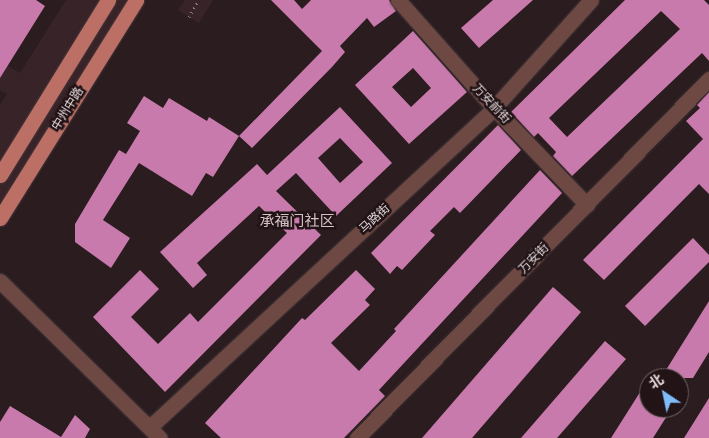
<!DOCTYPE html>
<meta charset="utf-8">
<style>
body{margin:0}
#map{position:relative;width:709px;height:438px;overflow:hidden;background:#2a1c1f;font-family:Roboto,"Noto Sans SC",sans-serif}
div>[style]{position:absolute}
.built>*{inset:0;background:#382328}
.building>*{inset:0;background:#c97aac}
.path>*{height:3px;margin-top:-1.5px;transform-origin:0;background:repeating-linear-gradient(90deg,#887c7e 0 1px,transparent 0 5px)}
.roads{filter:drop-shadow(0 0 1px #443639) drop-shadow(0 0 1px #443639)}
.street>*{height:15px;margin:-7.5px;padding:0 7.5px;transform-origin:7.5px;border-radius:7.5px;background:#6e4944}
.primary>*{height:15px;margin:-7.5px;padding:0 7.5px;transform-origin:7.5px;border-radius:7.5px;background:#bb6f65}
span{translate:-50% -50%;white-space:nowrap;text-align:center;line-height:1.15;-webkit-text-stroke:5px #211316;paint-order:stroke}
.street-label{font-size:12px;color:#e3d8da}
.quarter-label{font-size:15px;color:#d5c1c4}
.north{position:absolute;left:639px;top:368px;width:50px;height:50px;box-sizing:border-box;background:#211316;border:1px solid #6f6264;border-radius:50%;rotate:326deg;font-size:14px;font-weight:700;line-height:20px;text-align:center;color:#e3d8da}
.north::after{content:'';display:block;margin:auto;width:18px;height:22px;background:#7fbdfa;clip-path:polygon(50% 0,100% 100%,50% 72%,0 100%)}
</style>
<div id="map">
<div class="built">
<i style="clip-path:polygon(66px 0,143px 0,0 228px,0 105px,7px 94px,0 90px,0 61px,20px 73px)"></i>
<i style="clip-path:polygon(185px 0,213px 0,199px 23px,178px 10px)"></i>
</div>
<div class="building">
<i style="clip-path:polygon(0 0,36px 0,45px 6px,0 78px)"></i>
<i style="clip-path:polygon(271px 0,294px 0,302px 9px,311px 0,389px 0,396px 11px,374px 27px,367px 18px,340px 46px,345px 52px,332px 67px,252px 148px,239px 136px,322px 51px)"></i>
<i style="clip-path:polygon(493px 0,533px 0,479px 48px,461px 28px)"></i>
<i style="clip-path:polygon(evenodd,625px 0,704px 0,709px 5px,709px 61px,702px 53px,572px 176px,553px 156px,556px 152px,538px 133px,534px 137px,511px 112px,625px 0,661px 11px,680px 29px,567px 137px,549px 118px,661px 11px)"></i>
<i style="clip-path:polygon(evenodd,413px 31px,467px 92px,409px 144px,355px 85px,413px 31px,413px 68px,431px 88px,411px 107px,392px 87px,413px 68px)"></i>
<i style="clip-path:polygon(709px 92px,709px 194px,699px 184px,604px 280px,583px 260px,703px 139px,686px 121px,700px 108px,697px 105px)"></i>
<i style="clip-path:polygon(144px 96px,163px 108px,169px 98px,207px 121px,209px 117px,239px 136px,213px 177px,206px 173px,192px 196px,139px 163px,103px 220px,130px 238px,111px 268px,75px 242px,75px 224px,119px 150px,126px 154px,140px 131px,127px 123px)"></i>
<i style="clip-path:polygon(evenodd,340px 107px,392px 163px,336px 216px,296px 173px,276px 191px,321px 235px,165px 392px,93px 317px,140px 270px,159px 289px,131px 317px,158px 344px,190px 313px,198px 322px,287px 233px,259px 206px,197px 263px,207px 275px,193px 288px,160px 252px,257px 164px,267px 175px,340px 107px,340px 138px,363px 162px,340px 183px,318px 158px,340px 138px)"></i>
<i style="clip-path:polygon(498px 125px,521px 150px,460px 213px,454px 207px,430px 231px,435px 235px,402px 270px,397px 266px,390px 274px,371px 253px)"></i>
<i style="clip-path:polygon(540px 170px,562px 193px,379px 390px,385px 396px,344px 438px,221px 438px,205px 423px,302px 318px,305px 320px,356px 270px,375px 289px,365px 300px,370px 305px,331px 343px,359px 371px,396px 331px,394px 329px)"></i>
<i style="clip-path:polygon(693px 238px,709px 255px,709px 262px,645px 326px,625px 306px)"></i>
<i style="clip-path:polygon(553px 287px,581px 312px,472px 438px,422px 438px)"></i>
<i style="clip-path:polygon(709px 301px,709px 352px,693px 378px,661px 378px)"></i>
<i style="clip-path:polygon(605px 341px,626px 359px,557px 438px,521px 438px)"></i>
<i style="clip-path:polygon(649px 378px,649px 408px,672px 408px,653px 438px,611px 438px)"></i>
<i style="clip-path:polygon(709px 398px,709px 438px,684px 438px)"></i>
<i style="clip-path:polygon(10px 406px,61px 437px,75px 415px,90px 429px,85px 438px,0 438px,0 422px)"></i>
</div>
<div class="path">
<i style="left:189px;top:17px;width:20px;rotate:-60deg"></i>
</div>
<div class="roads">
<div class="street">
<i style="left:398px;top:0;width:144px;rotate:48.4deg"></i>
<i style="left:494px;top:108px;width:134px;rotate:46.2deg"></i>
<i style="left:0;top:281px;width:224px;rotate:44.5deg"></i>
<i style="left:150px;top:427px;width:469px;rotate:-42.8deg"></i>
<i style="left:494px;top:108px;width:145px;rotate:-48.1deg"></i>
<i style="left:357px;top:438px;width:503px;rotate:-45.56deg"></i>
</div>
<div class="primary">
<i style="left:0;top:175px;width:206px;rotate:-58.3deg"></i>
<i style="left:0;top:218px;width:257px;rotate:-58deg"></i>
</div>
</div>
<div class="street-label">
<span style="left:491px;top:104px;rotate:47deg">万安前街</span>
<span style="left:68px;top:109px;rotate:-58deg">中州中路</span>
<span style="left:375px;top:219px;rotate:-43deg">马路街</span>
<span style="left:534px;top:259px;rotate:-45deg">万安街</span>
</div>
<div class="quarter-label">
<span style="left:297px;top:222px">承福门社区</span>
</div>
<div class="north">北</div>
</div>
